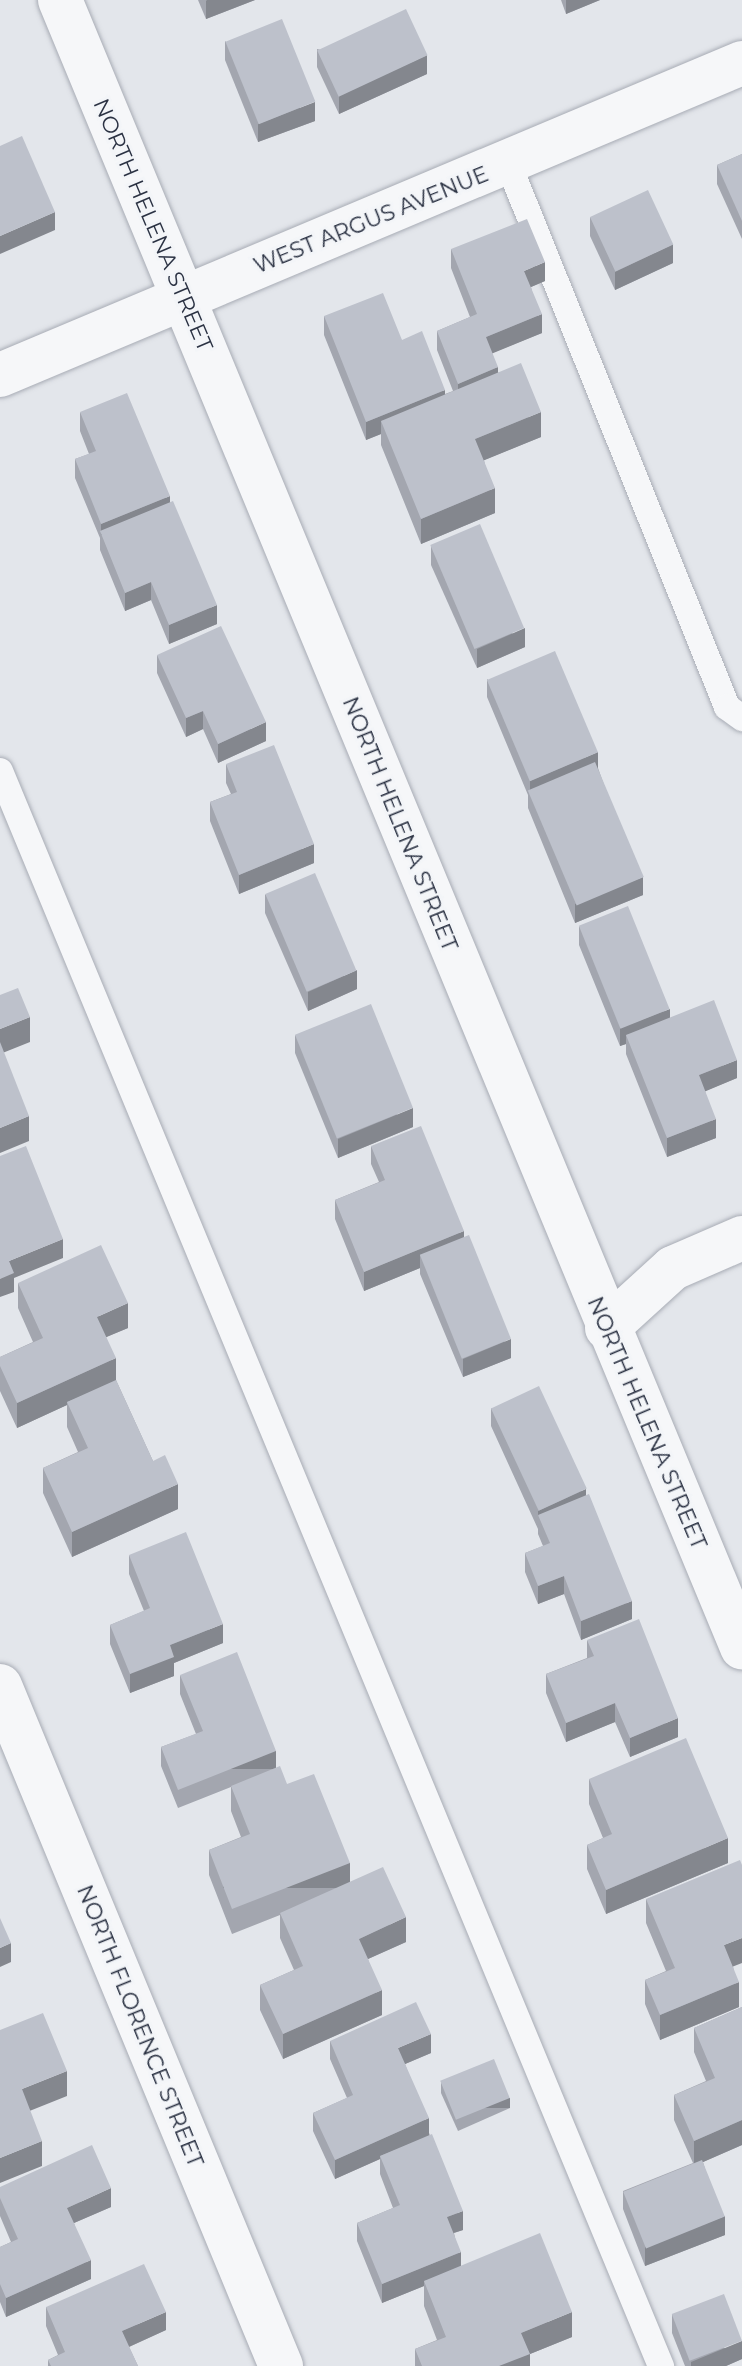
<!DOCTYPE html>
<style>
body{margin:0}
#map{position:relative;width:742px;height:2366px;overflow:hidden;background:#e3e6eb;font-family:Montserrat,sans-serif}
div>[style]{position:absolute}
.roads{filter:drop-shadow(0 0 2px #a8acb5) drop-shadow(0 0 2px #a8acb5)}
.lane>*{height:26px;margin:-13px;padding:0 13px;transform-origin:13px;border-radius:13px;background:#f6f7f9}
.street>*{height:44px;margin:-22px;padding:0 22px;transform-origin:22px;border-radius:22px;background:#f6f7f9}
.wall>*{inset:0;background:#a3a6af}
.shaded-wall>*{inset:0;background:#84878e;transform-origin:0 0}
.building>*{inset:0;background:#bdc1cb;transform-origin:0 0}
span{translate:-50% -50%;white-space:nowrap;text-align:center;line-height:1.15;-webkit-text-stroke:6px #f3f5f8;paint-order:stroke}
.street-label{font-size:22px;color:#2b3243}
</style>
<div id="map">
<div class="roads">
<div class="lane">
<i style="left:508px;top:163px;width:586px;rotate:68.07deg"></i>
<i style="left:727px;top:707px;width:19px;rotate:36deg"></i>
<i style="left:0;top:771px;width:1727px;rotate:67.49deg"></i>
</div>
<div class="street">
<i style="left:60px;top:0;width:1783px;rotate:67.51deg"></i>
<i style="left:0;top:375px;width:805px;rotate:-22.81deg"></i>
<i style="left:607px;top:1328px;width:89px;rotate:-42.3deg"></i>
<i style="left:673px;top:1268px;width:75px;rotate:-23.5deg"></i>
<i style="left:0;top:1686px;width:736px;rotate:67.55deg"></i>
</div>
</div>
<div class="wall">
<i style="clip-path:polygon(198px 0,255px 0,206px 19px)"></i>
<i style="clip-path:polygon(561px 0,600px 0,566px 14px)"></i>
<i style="clip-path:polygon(225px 41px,315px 121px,258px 142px,225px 60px)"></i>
<i style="clip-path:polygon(317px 49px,427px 74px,339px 114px,317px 67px)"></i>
<i style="clip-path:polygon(742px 154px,742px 239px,717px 184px,717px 165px)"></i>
<i style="clip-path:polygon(590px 217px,673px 263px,615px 290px,590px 236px)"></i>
<i style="clip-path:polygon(451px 249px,545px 281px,531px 287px,542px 333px,492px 353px,498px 372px,541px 437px,484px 460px,495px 513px,421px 544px,381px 445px,381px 434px,366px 440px,324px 335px,324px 316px,402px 340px,445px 394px,453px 391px,437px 350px,437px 331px,470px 317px,451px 268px)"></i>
<i style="clip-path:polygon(80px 412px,170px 502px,217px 624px,169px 644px,151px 600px,125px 611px,100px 550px,100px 538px,75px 478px,75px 459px,89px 454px,80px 431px)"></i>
<i style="clip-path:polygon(431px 546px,525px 647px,477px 668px,431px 565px)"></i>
<i style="clip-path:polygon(157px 655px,266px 741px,218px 763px,203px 729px,186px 737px,157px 673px)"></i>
<i style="clip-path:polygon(487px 679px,598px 768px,643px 895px,575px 923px,528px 808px,528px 795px,487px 697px)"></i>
<i style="clip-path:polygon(226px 764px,314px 863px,239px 894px,210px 821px,210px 802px,231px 794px,226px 783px)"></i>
<i style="clip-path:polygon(265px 894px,357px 989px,308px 1011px,265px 913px)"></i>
<i style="clip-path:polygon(579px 926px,670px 1018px,737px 1078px,705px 1091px,716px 1138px,667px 1157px,626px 1054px,626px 1044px,620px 1046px,579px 945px)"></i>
<i style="clip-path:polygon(295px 1035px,413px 1127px,338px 1158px,295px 1053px)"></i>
<i style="clip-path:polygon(371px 1146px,464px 1237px,511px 1358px,463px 1377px,420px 1274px,420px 1268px,364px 1291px,335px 1219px,335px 1200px,379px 1182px,371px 1164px)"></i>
<i style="clip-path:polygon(18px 1283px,128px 1328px,106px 1337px,116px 1380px,153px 1461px,178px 1509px,72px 1557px,43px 1493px,43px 1468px,78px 1452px,67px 1427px,67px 1405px,17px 1428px,0 1391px,0 1357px,33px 1342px,18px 1308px)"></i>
<i style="clip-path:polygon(491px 1408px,586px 1496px,632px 1619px,581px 1640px,564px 1594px,538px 1604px,525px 1572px,525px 1553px,543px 1546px,538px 1534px,538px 1529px,491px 1426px)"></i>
<i style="clip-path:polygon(129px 1555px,223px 1643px,174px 1663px,174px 1676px,130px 1693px,110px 1644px,110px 1625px,144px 1611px,129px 1574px)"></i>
<i style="clip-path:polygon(587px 1640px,678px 1737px,630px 1757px,615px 1722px,566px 1742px,546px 1693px,546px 1674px,587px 1658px)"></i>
<i style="clip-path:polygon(180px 1675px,276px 1768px,350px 1882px,406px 1942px,368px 1959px,382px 2015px,283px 2059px,260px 2010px,260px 1985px,294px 1970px,280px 1938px,280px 1915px,232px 1934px,209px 1875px,209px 1850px,241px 1837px,231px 1811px,231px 1787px,178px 1808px,161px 1766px,161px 1747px,196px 1734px,180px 1694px)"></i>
<i style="clip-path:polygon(589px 1779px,728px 1863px,606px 1914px,587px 1869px,587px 1845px,603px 1838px,589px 1804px)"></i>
<i style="clip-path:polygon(646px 1899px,733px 1966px,739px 2007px,660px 2040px,645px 2004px,645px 1980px,666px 1971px,646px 1923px)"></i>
<i style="clip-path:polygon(742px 2007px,742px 2145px,703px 2162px,725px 2235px,645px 2266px,623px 2209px,623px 2191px,693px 2163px,674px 2120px,674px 2095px,706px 2081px,694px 2052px,694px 2028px)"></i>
<i style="clip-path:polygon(330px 2041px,431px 2053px,405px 2064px,463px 2230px,454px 2233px,461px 2266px,572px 2337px,530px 2354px,530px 2366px,415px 2366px,415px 2349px,437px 2340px,424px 2306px,424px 2286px,382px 2303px,357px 2241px,357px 2223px,393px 2208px,380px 2174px,380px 2159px,335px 2179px,313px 2131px,313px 2113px,347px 2098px,330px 2059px)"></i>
<i style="clip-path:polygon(441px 2083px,510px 2108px,458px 2131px,441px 2093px)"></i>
<i style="clip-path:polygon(0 2187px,111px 2207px,74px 2223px,91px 2279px,6px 2317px,0 2302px,0 2247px,11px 2242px,0 2216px)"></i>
<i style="clip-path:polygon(46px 2307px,166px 2330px,129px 2347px,138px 2366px,48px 2366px,48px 2360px,58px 2355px,46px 2326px)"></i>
<i style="clip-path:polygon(672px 2314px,742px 2359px,726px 2366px,685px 2366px,672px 2333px)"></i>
</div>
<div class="shaded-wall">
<i style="clip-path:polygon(207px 0,255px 0,206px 19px,206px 1px)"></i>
<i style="clip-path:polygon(566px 0,600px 0,566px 14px)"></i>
<i style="clip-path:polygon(427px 55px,427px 74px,339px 114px,339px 95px)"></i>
<i style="clip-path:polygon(315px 102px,315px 121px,258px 142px,258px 124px)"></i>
<i style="clip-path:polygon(55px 212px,55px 230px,0 254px,0 236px)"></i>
<i style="clip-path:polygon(673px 244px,673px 263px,615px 290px,615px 272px)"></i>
<i style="clip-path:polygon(545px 262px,545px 281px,524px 290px,524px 271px)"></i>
<i style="clip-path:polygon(542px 314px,542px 333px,486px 356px,486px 337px)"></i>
<i style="clip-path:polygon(498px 367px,498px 386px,458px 402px,458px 384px)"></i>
<i style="clip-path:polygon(445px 390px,445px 408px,381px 421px,381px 434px,366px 440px,366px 422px)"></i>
<i style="clip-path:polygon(541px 412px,541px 437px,475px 464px,475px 439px)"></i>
<i style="clip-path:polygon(495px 488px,495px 513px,421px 544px,421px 519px)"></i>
<i style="clip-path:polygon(170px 496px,170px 515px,101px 535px,101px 524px)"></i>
<i style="clip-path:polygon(151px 582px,151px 600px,125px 611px,125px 593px)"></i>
<i style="clip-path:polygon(217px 605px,217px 624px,169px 644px,169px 625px)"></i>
<i style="clip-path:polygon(525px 628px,525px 647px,477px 668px,477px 649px)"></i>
<i style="clip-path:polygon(203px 711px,203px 729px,186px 737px,186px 718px)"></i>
<i style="clip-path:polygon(266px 722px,266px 741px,218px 763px,218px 744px)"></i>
<i style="clip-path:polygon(598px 752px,598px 771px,530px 795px,530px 781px)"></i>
<i style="clip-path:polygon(314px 844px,314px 863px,239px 894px,239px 875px)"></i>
<i style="clip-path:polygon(643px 877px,643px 895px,575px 923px,575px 904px)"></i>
<i style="clip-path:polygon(357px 970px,357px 989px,308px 1011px,308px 992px)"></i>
<i style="clip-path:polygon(670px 1009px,670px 1027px,626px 1035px,626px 1044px,620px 1046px,620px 1028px)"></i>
<i style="clip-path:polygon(30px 1017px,30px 1042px,0 1054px,0 1029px)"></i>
<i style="clip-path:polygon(737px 1060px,737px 1078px,699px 1094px,699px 1075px)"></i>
<i style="clip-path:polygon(413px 1108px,413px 1127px,338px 1158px,338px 1139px)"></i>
<i style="clip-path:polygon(29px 1116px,29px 1141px,0 1153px,0 1128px)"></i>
<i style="clip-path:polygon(716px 1119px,716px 1138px,667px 1157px,667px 1138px)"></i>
<i style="clip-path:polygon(464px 1231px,464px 1250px,420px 1255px,420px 1268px,364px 1291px,364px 1272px)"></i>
<i style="clip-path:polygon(63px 1239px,63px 1258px,14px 1278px,14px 1292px,0 1297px,0 1279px,9px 1261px)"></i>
<i style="clip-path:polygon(128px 1303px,128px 1328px,97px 1341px,97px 1317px)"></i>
<i style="clip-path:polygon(511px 1339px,511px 1358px,463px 1377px,463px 1359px)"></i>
<i style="clip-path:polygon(116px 1358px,116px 1383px,67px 1402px,67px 1405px,17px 1428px,17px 1403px)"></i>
<i style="clip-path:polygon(178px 1484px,178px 1509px,72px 1557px,72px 1532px)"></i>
<i style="clip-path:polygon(586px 1489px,586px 1508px,538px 1516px,538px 1511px)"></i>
<i style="clip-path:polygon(564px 1576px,564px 1594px,538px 1604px,538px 1586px)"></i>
<i style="clip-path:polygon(632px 1601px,632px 1619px,581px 1640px,581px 1621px)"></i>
<i style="clip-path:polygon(223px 1624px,223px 1643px,174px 1663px,174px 1676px,130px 1693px,130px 1674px,170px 1645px)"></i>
<i style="clip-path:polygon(615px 1703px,615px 1722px,566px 1742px,566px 1723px)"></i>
<i style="clip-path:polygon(678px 1718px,678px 1737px,630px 1757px,630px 1738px)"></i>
<i style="left:276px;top:1751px;width:18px;height:105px;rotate:90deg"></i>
<i style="clip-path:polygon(728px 1838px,728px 1863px,606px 1914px,606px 1890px)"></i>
<i style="left:350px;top:1863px;width:25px;height:127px;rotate:90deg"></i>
<i style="clip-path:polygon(406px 1917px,406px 1942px,359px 1963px,359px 1939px)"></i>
<i style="clip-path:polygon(742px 1938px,742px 1963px,724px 1970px,724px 1945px)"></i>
<i style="clip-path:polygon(11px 1943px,11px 1962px,0 1967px,0 1948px)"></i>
<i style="clip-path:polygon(739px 1982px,739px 2007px,660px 2040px,660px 2015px)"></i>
<i style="clip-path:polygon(382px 1990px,382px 2015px,283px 2059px,283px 2034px)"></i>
<i style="clip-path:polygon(431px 2034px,431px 2053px,398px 2067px,398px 2048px)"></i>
<i style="clip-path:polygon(67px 2071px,67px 2096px,22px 2114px,22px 2089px)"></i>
<i style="left:510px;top:2098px;width:10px;height:57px;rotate:90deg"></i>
<i style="clip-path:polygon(429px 2118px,429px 2137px,380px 2156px,380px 2159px,335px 2179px,335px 2160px)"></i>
<i style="clip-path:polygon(742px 2120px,742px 2145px,694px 2166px,694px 2141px)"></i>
<i style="clip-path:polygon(42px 2141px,42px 2166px,0 2183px,0 2158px)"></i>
<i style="clip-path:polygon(111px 2188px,111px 2207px,67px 2226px,67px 2208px)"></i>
<i style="clip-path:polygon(463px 2211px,463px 2230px,447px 2235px,447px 2217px)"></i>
<i style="clip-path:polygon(725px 2216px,725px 2235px,645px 2266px,645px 2247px)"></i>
<i style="clip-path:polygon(461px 2252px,461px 2271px,424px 2281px,424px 2286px,382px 2303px,382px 2284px)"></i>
<i style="clip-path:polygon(91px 2260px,91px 2279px,6px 2317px,6px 2298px)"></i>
<i style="clip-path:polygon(166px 2312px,166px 2330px,122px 2350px,122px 2331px)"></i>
<i style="clip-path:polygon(572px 2312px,572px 2337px,530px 2354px,530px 2366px,499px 2366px,521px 2333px)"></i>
<i style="clip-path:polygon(742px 2341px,742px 2359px,726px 2366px,691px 2366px,691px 2362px)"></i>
</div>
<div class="building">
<i style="left:406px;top:9px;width:51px;height:98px;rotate:65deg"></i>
<i style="left:282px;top:19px;width:89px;height:61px;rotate:68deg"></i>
<i style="clip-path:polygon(22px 136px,55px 212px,0 236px,0 146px)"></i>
<i style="clip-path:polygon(742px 154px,742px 221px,717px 165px)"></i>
<i style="left:648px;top:190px;width:60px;height:64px;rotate:65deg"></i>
<i style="clip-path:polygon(527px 219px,545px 262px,524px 271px,542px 314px,486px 337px,498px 367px,458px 384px,437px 331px,477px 314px,451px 249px)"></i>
<i style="clip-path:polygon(383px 293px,402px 340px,422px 331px,445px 390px,366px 422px,324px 316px)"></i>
<i style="clip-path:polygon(521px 363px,541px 412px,475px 439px,495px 488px,421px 519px,381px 421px)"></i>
<i style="clip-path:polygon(127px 393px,170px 496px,101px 524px,75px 459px,96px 451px,80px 412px)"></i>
<i style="clip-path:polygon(173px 501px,217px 605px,169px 625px,151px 582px,125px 593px,100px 531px)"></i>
<i style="left:480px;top:524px;width:113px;height:54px;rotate:67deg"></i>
<i style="clip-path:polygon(221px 626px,266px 722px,218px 744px,203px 711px,186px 718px,157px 655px)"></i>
<i style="left:555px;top:651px;width:110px;height:74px;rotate:67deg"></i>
<i style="clip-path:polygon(274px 745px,314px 844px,239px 875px,210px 802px,237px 792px,226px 764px)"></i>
<i style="left:595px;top:762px;width:125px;height:73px;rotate:67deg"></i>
<i style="left:315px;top:873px;width:106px;height:54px;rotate:67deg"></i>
<i style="left:628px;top:906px;width:111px;height:53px;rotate:68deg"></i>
<i style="clip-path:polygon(18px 988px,30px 1017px,0 1029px,0 995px)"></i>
<i style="clip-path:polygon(714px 1000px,737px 1060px,699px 1075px,716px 1119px,667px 1138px,626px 1035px)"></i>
<i style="left:371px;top:1004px;width:112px;height:82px;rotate:68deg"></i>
<i style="clip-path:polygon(0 1042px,29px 1116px,0 1128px)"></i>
<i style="clip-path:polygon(421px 1126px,464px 1231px,364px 1272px,335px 1200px,385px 1180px,371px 1146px)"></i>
<i style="clip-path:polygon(26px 1146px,63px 1239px,9px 1261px,14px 1273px,0 1279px,0 1156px)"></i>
<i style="left:469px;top:1235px;width:112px;height:53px;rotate:68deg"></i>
<i style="clip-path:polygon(101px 1245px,128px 1303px,97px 1317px,116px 1358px,17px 1403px,0 1366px,0 1357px,43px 1338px,18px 1283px)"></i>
<i style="clip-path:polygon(116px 1380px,153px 1461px,165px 1455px,178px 1484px,72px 1532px,43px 1468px,88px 1448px,67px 1402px)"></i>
<i style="left:539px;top:1386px;width:113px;height:53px;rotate:65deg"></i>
<i style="clip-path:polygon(589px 1494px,632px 1601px,581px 1621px,564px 1576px,538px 1586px,525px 1553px,550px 1543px,538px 1515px)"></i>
<i style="clip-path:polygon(186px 1532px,223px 1624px,170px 1645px,174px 1657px,130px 1674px,110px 1625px,150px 1608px,129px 1555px)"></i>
<i style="clip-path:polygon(639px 1619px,678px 1718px,630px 1738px,615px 1703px,566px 1723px,546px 1674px,594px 1656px,587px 1640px)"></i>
<i style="clip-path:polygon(237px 1652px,276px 1751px,178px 1790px,161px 1747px,203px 1731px,180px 1675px)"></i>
<i style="clip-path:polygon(686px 1738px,728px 1838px,606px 1890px,587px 1845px,612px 1834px,589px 1779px)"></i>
<i style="clip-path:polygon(280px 1766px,287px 1784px,314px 1774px,350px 1863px,232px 1909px,209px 1850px,250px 1834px,231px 1786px)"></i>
<i style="clip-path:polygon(740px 1860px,742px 1865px,742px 1938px,724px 1945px,739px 1982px,660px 2015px,645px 1980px,675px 1968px,646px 1899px)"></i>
<i style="clip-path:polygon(383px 1867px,406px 1917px,359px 1939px,382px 1990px,283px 2034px,260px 1985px,303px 1966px,280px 1913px)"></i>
<i style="clip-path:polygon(0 1918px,11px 1943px,0 1948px)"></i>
<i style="clip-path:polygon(416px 2002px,431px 2034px,398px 2048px,429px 2118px,335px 2160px,313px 2113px,353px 2095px,330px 2041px)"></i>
<i style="clip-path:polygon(742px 2007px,742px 2120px,694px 2141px,674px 2095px,715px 2078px,694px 2028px)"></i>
<i style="clip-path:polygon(43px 2013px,67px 2071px,22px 2089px,42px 2141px,0 2158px,0 2030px)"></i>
<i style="left:494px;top:2059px;width:42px;height:58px;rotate:68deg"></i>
<i style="clip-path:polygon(432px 2134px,463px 2211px,447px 2217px,461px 2252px,382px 2284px,357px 2223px,400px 2205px,380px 2156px)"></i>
<i style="clip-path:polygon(92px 2145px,111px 2188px,67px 2208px,91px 2260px,6px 2298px,0 2284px,0 2247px,18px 2239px,0 2198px,0 2187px)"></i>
<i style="left:702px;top:2160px;width:61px;height:85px;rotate:68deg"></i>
<i style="clip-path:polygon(540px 2233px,572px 2312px,521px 2333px,530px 2354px,499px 2366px,422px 2366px,415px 2349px,446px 2337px,424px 2281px)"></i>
<i style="clip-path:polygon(144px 2264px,166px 2312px,122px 2331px,138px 2366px,51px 2366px,48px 2360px,65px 2352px,46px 2307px)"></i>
<i style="left:724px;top:2294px;width:50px;height:56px;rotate:69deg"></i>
</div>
<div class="street-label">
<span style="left:371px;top:220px;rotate:-22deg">WEST ARGUS AVENUE</span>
<span style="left:153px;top:225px;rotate:67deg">NORTH HELENA STREET</span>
<span style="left:400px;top:824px;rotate:68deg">NORTH HELENA STREET</span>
<span style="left:647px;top:1423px;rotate:67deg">NORTH HELENA STREET</span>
<span style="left:140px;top:2026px;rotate:68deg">NORTH FLORENCE STREET</span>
</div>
</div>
